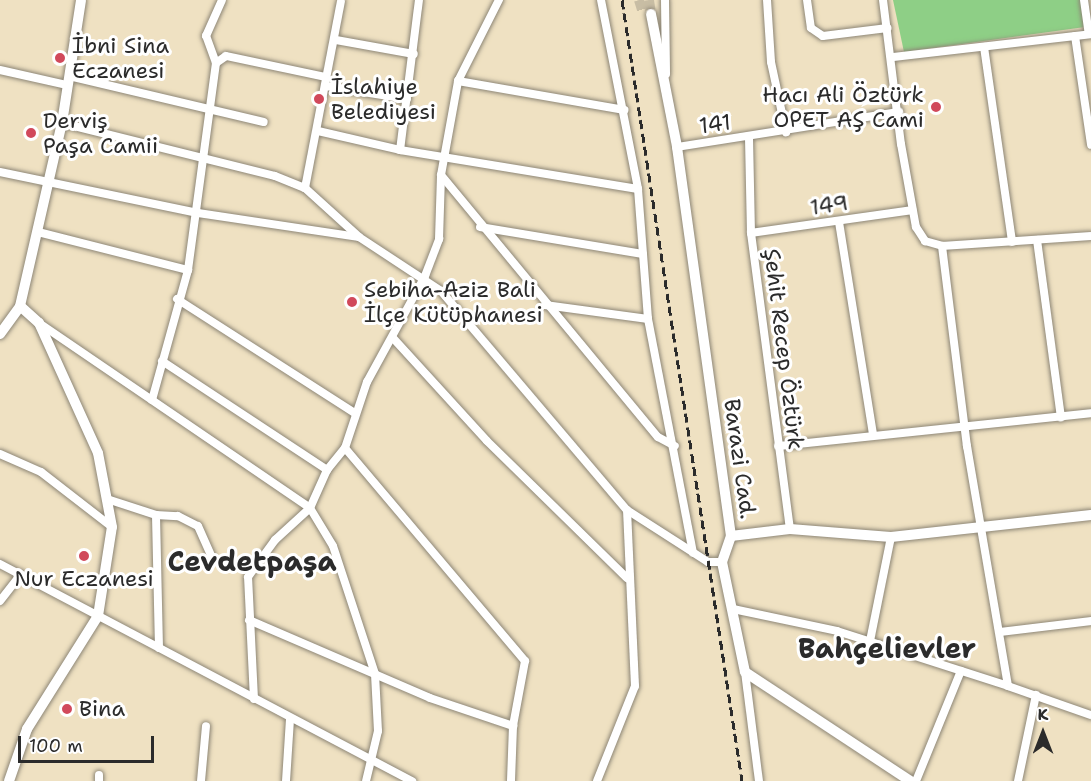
<!DOCTYPE html>
<meta charset="utf-8">
<style>
body{margin:0}
#map{position:relative;width:1091px;height:781px;overflow:hidden;background:#efe1c2;font-family:"Shantell Sans",sans-serif}
div>[style]{position:absolute}
.green>*{inset:0;background:#8ecf86}
.tertiary-tunnel>*{height:10px;margin-top:-5px;transform-origin:0;background:repeating-linear-gradient(90deg,#c8bda4 0 10px,transparent 0 15px)}
.roads{filter:drop-shadow(0 0 2px #8d8676) drop-shadow(0 0 2px #8d8676)}
.minor>*{height:8px;margin:-4px;padding:0 4px;transform-origin:4px;border-radius:4px;background:#fff}
.tertiary>*{height:10px;margin:-5px;padding:0 5px;transform-origin:5px;border-radius:5px;background:#fff}
.rail>*{height:3px;margin-top:-1.5px;transform-origin:0;background:repeating-linear-gradient(90deg,#2b2b2b 0 9px,transparent 0 13.5px)}
.dots>*{width:16px;height:16px;translate:-50% -50%;box-sizing:border-box;border:3px solid #fff;border-radius:50%}
span{translate:-50% -50%;white-space:nowrap;text-align:center;line-height:1.15;-webkit-text-stroke:6px #fff;paint-order:stroke}
.poi-label{font-size:22px;color:#2b2b2b}
.left{translate:0 -50%;text-align:left}
.right{translate:-100% -50%;text-align:right}
.street-label{font-size:22px;color:#2b2b2b}
.district-label{font-size:28px;color:#2b2b2b;font-weight:700}
.north{position:absolute;left:1013px;top:703px;width:60px;height:60px;-webkit-text-stroke:4px #fff;paint-order:stroke;rotate:0deg;font-size:16px;font-weight:700;line-height:24px;text-align:center;color:#2b2b2b}
.north::after{content:'';display:block;margin:auto;width:21px;height:27px;background:#2b2b2b;clip-path:polygon(50% 0,100% 100%,50% 72%,0 100%)}
.scale{position:absolute;left:18px;top:736px;width:136px;height:27px;box-sizing:border-box;border:3px solid #2b2b2b;border-top:0;padding-left:8px;font-size:18px;line-height:21px;white-space:nowrap;color:#2b2b2b;-webkit-text-stroke:4px #fff;paint-order:stroke}
</style>
<div id="map">
<div class="green">
<i style="clip-path:polygon(893px 0,1082px 0,1085px 27px,904px 52px)"></i>
</div>
<div class="tertiary-tunnel">
<i style="left:639px;top:0;width:14px;rotate:73deg"></i>
<i style="left:649px;top:0;width:14px;rotate:82deg"></i>
</div>
<div class="roads">
<div class="minor">
<i style="left:601px;top:0;width:193px;rotate:78.9deg"></i>
<i style="left:638px;top:189px;width:130px;rotate:85.6deg"></i>
<i style="left:648px;top:319px;width:238px;rotate:79.1deg"></i>
<i style="left:665px;top:0;width:74px;rotate:89.2deg"></i>
<i style="left:767px;top:0;width:62px;rotate:86.3deg"></i>
<i style="left:771px;top:62px;width:72px;rotate:77.9deg"></i>
<i style="left:807px;top:0;width:28px;rotate:82deg"></i>
<i style="left:811px;top:28px;width:14px;rotate:34deg"></i>
<i style="left:823px;top:36px;width:65px;rotate:-7deg"></i>
<i style="left:883px;top:0;width:145px;rotate:82.9deg"></i>
<i style="left:901px;top:144px;width:84px;rotate:79.8deg"></i>
<i style="left:916px;top:227px;width:17px;rotate:57deg"></i>
<i style="left:925px;top:241px;width:18px;rotate:16deg"></i>
<i style="left:942px;top:246px;width:149px;rotate:-3.8deg"></i>
<i style="left:1084px;top:0;width:34px;rotate:82deg"></i>
<i style="left:1075px;top:36px;width:110px;rotate:81.6deg"></i>
<i style="left:336px;top:40px;width:79px;rotate:10.2deg"></i>
<i style="left:984px;top:47px;width:197px;rotate:81.8deg"></i>
<i style="left:893px;top:57px;width:199px;rotate:-6.6deg"></i>
<i style="left:216px;top:63px;width:29px;rotate:-110deg"></i>
<i style="left:206px;top:36px;width:39px;rotate:-66deg"></i>
<i style="left:0;top:70px;width:69px;rotate:12.6deg"></i>
<i style="left:69px;top:76px;width:200px;rotate:13.3deg"></i>
<i style="left:458px;top:81px;width:169px;rotate:9.9deg"></i>
<i style="left:326px;top:86px;width:82px;rotate:9.1deg"></i>
<i style="left:62px;top:123px;width:219px;rotate:14deg"></i>
<i style="left:275px;top:176px;width:32px;rotate:22deg"></i>
<i style="left:305px;top:188px;width:73px;rotate:42.2deg"></i>
<i style="left:359px;top:237px;width:98px;rotate:33.4deg"></i>
<i style="left:441px;top:291px;width:287px;rotate:49.7deg"></i>
<i style="left:627px;top:510px;width:96px;rotate:32.7deg"></i>
<i style="left:708px;top:562px;width:14px"></i>
<i style="left:318px;top:131px;width:84px;rotate:13deg"></i>
<i style="left:400px;top:150px;width:241px;rotate:9.3deg"></i>
<i style="left:749px;top:138px;width:95px;rotate:88.8deg"></i>
<i style="left:751px;top:233px;width:299px;rotate:82.5deg"></i>
<i style="left:677px;top:147px;width:225px;rotate:-9deg"></i>
<i style="left:400px;top:150px;width:151px;rotate:-82.8deg"></i>
<i style="left:0;top:172px;width:202px;rotate:11.7deg"></i>
<i style="left:198px;top:213px;width:163px;rotate:8.5deg"></i>
<i style="left:441px;top:175px;width:340px;rotate:50.4deg"></i>
<i style="left:658px;top:437px;width:19px;rotate:28deg"></i>
<i style="left:305px;top:188px;width:190px;rotate:-79.1deg"></i>
<i style="left:839px;top:222px;width:216px;rotate:80.9deg"></i>
<i style="left:480px;top:227px;width:165px;rotate:9.4deg"></i>
<i style="left:38px;top:232px;width:155px;rotate:14.2deg"></i>
<i style="left:751px;top:233px;width:163px;rotate:-8.1deg"></i>
<i style="left:1037px;top:240px;width:179px;rotate:82.3deg"></i>
<i style="left:942px;top:246px;width:202px;rotate:82.9deg"></i>
<i style="left:967px;top:446px;width:243px;rotate:80.3deg"></i>
<i style="left:1008px;top:686px;width:88px;rotate:19.3deg"></i>
<i style="left:177px;top:299px;width:209px;rotate:32.7deg"></i>
<i style="left:545px;top:305px;width:104px;rotate:7.7deg"></i>
<i style="left:39px;top:323px;width:328px;rotate:34.3deg"></i>
<i style="left:310px;top:508px;width:44px;rotate:58.8deg"></i>
<i style="left:333px;top:546px;width:135px;rotate:71.8deg"></i>
<i style="left:375px;top:674px;width:57px;rotate:87deg"></i>
<i style="left:378px;top:731px;width:51px;rotate:103.5deg"></i>
<i style="left:393px;top:338px;width:139px;rotate:47.6deg"></i>
<i style="left:487px;top:441px;width:196px;rotate:44.4deg"></i>
<i style="left:162px;top:361px;width:198px;rotate:33.4deg"></i>
<i style="left:152px;top:400px;width:135px;rotate:-74.5deg"></i>
<i style="left:188px;top:270px;width:209px;rotate:-82.3deg"></i>
<i style="left:216px;top:63px;width:12px;rotate:-35deg"></i>
<i style="left:226px;top:56px;width:102px;rotate:11.9deg"></i>
<i style="left:778px;top:446px;width:315px;rotate:-6deg"></i>
<i style="left:345px;top:448px;width:279px;rotate:49.8deg"></i>
<i style="left:525px;top:661px;width:66px;rotate:100.5deg"></i>
<i style="left:513px;top:726px;width:55px;rotate:92.1deg"></i>
<i style="left:0;top:454px;width:45px;rotate:23.7deg"></i>
<i style="left:41px;top:472px;width:90px;rotate:37.8deg"></i>
<i style="left:110px;top:500px;width:48px;rotate:18.1deg"></i>
<i style="left:0;top:564px;width:466px;rotate:27.8deg"></i>
<i style="left:0;top:601px;width:34px;rotate:-52deg"></i>
<i style="left:733px;top:609px;width:106px;rotate:11.9deg"></i>
<i style="left:837px;top:631px;width:180px;rotate:17.8deg"></i>
<i style="left:249px;top:620px;width:197px;rotate:23.3deg"></i>
<i style="left:430px;top:698px;width:88px;rotate:18.6deg"></i>
<i style="left:1000px;top:632px;width:92px;rotate:-6.9deg"></i>
<i style="left:870px;top:641px;width:106px;rotate:-78.6deg"></i>
<i style="left:159px;top:648px;width:133px;rotate:-91.3deg"></i>
<i style="left:156px;top:515px;width:22px;rotate:3deg"></i>
<i style="left:178px;top:516px;width:22px;rotate:27deg"></i>
<i style="left:198px;top:526px;width:34px;rotate:66deg"></i>
<i style="left:745px;top:672px;width:110px;rotate:82.7deg"></i>
<i style="left:254px;top:699px;width:122px;rotate:-92.8deg"></i>
<i style="left:248px;top:577px;width:46px;rotate:-53.9deg"></i>
<i style="left:275px;top:540px;width:47px;rotate:-42.4deg"></i>
<i style="left:310px;top:508px;width:42px;rotate:-65.9deg"></i>
<i style="left:327px;top:470px;width:28px;rotate:-51deg"></i>
<i style="left:345px;top:448px;width:70px;rotate:-71.6deg"></i>
<i style="left:367px;top:382px;width:121px;rotate:-61.3deg"></i>
<i style="left:425px;top:276px;width:40px;rotate:-69deg"></i>
<i style="left:439px;top:239px;width:64px;rotate:-88.2deg"></i>
<i style="left:441px;top:175px;width:96px;rotate:-79.7deg"></i>
<i style="left:458px;top:81px;width:91px;rotate:-63.2deg"></i>
<i style="left:99px;top:781px;width:6px;rotate:-90deg"></i>
<i style="left:201px;top:781px;width:55px;rotate:-84.8deg"></i>
<i style="left:286px;top:781px;width:62px;rotate:-86.3deg"></i>
<i style="left:597px;top:781px;width:102px;rotate:-68.2deg"></i>
<i style="left:635px;top:686px;width:176px;rotate:-92.6deg"></i>
<i style="left:916px;top:781px;width:119px;rotate:-67.8deg"></i>
<i style="left:1018px;top:781px;width:88px;rotate:-78.2deg"></i>
</div>
<div class="tertiary">
<i style="left:651px;top:14px;width:136px;rotate:78.9deg"></i>
<i style="left:677px;top:147px;width:393px;rotate:82.1deg"></i>
<i style="left:731px;top:536px;width:28px;rotate:109deg"></i>
<i style="left:722px;top:562px;width:112px;rotate:78.2deg"></i>
<i style="left:745px;top:672px;width:198px;rotate:33.4deg"></i>
<i style="left:0;top:334px;width:34px;rotate:-54deg"></i>
<i style="left:20px;top:306px;width:188px;rotate:-77.1deg"></i>
<i style="left:62px;top:123px;width:124px;rotate:-81.2deg"></i>
<i style="left:731px;top:536px;width:59px;rotate:-6.8deg"></i>
<i style="left:790px;top:529px;width:101px;rotate:4.5deg"></i>
<i style="left:891px;top:537px;width:201px;rotate:-6.3deg"></i>
<i style="left:9px;top:781px;width:55px;rotate:-70.9deg"></i>
<i style="left:27px;top:729px;width:133px;rotate:-57.9deg"></i>
<i style="left:98px;top:616px;width:90px;rotate:-81.1deg"></i>
<i style="left:112px;top:527px;width:75px;rotate:-100.7deg"></i>
<i style="left:98px;top:453px;width:143px;rotate:-114.4deg"></i>
<i style="left:39px;top:323px;width:25px;rotate:-138deg"></i>
</div>
</div>
<div class="rail">
<i style="left:622px;top:0;width:790px;rotate:81.26deg"></i>
</div>
<div class="dots">
<i style="left:60px;top:58px;background:#d1495b"></i>
<i style="left:319px;top:99px;background:#d1495b"></i>
<i style="left:936px;top:107px;background:#d1495b"></i>
<i style="left:31px;top:133px;background:#d1495b"></i>
<i style="left:352px;top:302px;background:#d1495b"></i>
<i style="left:84px;top:556px;background:#d1495b"></i>
<i style="left:67px;top:709px;background:#d1495b"></i>
</div>
<div class="poi-label">
<span class="left" style="left:72px;top:58px">İbni Sina<br>Eczanesi</span>
<span class="left" style="left:331px;top:99px">İslahiye<br>Belediyesi</span>
<span class="right" style="left:924px;top:107px">Hacı Ali Öztürk<br>OPET AŞ Cami</span>
<span class="left" style="left:43px;top:133px">Derviş<br>Paşa Camii</span>
<span class="left" style="left:364px;top:302px">Sebiha-Aziz Bali<br>İlçe Kütüphanesi</span>
<span style="left:84px;top:579px">Nur Eczanesi</span>
<span class="left" style="left:79px;top:709px">Bina</span>
</div>
<div class="street-label">
<span style="left:715px;top:124px;rotate:-8deg">141</span>
<span style="left:829px;top:205px;rotate:-8deg">149</span>
<span style="left:784px;top:349px;rotate:83deg">Şehit Recep Öztürk</span>
<span style="left:740px;top:459px;rotate:82deg">Barazi Cad.</span>
</div>
<div class="district-label">
<span style="left:252px;top:561px">Cevdetpaşa</span>
<span style="left:887px;top:648px">Bahçelievler</span>
</div>
<div class="north">K</div>
<div class="scale">100 m</div>
</div>
